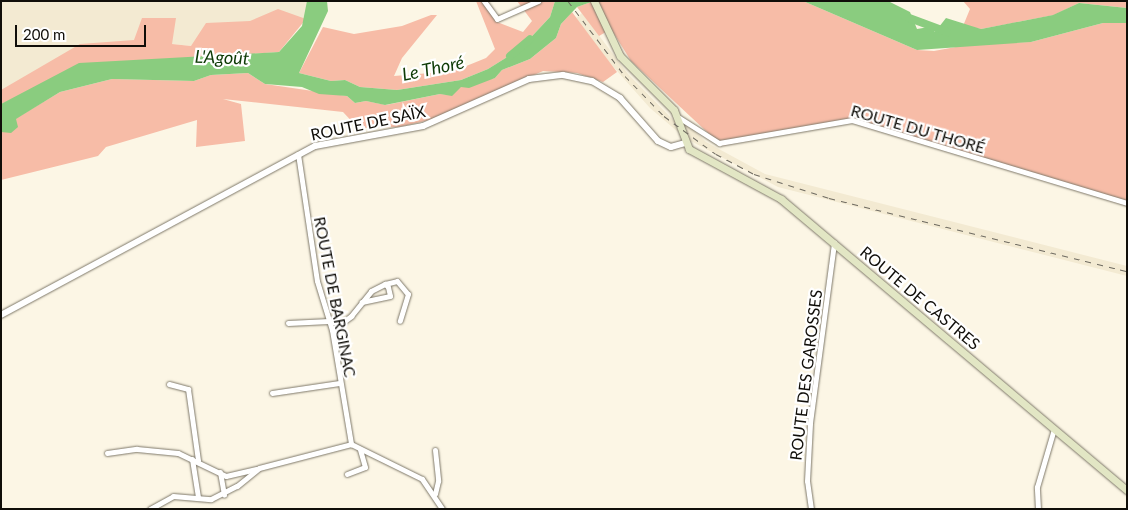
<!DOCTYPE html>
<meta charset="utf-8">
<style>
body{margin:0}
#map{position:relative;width:1128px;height:510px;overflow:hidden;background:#fcf6e5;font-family:Lato,sans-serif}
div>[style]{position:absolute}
.built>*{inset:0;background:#f3ead2}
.green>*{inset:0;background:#f7bca7}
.water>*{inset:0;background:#8acc7f}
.river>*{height:8px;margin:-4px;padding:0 4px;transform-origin:4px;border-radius:4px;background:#8acc7f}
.roads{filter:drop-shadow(0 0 1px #7e7869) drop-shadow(0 0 1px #7e7869)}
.minor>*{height:5px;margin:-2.5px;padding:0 2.5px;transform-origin:2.5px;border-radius:2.5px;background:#fff}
.tertiary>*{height:6px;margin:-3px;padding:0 3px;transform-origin:3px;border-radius:3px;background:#fff}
.secondary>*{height:7px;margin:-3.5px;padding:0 3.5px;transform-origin:3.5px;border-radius:3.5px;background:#e2e6c4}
.rail>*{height:1px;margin-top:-0.5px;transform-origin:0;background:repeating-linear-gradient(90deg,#6e6a60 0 6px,transparent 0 12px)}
span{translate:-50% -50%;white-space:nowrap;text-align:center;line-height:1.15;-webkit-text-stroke:4.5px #fff;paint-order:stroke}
.street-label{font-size:16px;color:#100e09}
.water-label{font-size:18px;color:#0e3b06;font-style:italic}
.frame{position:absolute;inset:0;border:2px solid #100e09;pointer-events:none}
.scale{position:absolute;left:15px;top:25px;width:131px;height:22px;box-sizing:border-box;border:2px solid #100e09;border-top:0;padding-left:6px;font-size:15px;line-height:18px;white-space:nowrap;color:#100e09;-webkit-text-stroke:4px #fff;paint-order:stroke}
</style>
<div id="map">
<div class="built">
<i style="clip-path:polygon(1px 1px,307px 1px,307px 2px,306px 19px,262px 53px,172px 44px,1px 93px)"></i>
<i style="clip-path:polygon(582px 13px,628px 74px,677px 124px,678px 132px,650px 108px,609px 62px,576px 18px)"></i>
<i style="clip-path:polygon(688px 124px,706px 142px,765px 174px,1127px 266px,1127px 276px,778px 187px,687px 139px,684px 125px)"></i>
</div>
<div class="green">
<i style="clip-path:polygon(476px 1px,488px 1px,497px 22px,523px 32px,532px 21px,517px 1px,555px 1px,550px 17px,520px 49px,488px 69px,461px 80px,397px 90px,360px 87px,345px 80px,331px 81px,299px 73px,323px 27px,354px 34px,402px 26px,431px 15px,437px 15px,402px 58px,394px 76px,454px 71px,486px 58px,495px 49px)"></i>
<i style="clip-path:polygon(594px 1px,803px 1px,917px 50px,934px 51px,972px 44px,1031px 42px,1103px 23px,1127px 23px,1127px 206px,858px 122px,844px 120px,722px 146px,631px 61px,611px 29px,599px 36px,577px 7px)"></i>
<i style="clip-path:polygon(963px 1px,1127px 1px,1127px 8px,1079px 3px,1054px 15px,981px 29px,963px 26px,970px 9px)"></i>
<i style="clip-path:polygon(278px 9px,306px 19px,279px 52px,184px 59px,40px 86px,1px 104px,1px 90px,80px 44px,134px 40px,142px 18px,176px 18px,172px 44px,191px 46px,206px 23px,250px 21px)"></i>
<i style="clip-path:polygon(572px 12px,617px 72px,603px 82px,577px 73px,543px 71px,434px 119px,399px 127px,358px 128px,343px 112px,223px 99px,241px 104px,245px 141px,196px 147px,197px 120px,106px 147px,98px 156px,1px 180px,1px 132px,11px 132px,15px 119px,60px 92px,112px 79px,194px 81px,211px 75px,248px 73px,265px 84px,347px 96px,355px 103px,366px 101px,386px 105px,440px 94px,452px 95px,461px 86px,495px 78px,502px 70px,530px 59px,556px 38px,561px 24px)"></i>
</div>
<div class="water">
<i style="clip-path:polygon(307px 1px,327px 1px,328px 11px,299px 73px,331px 81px,345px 80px,360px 87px,397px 90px,461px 80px,488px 69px,520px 49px,550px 17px,555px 1px,594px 1px,577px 7px,561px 24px,556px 38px,530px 59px,502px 70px,495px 78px,469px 88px,461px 87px,452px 96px,440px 94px,385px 105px,366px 101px,355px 103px,347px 96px,319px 94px,302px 87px,265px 84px,248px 73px,211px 75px,194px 81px,112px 79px,60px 92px,16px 119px,18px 127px,11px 133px,1px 132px,1px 104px,79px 63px,279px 52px,302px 26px)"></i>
<i style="clip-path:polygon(803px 1px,888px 1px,910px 12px,917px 29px,929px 27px,935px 32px,946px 18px,981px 29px,1053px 15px,1079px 3px,1127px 8px,1127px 23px,1103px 23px,1031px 42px,917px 50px)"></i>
</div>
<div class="river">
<i style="left:904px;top:16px;width:46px;rotate:20.4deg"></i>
<i style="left:510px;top:56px;width:26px;rotate:-40deg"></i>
</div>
<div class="roads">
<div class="minor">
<i style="left:484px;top:1px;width:22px;rotate:54deg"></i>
<i style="left:497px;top:19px;width:45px;rotate:-23.7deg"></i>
<i style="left:678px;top:117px;width:49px;rotate:32.4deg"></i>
<i style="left:719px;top:143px;width:135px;rotate:-9.8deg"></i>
<i style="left:852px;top:120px;width:287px;rotate:16.8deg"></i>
<i style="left:298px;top:154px;width:128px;rotate:81.5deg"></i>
<i style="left:317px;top:281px;width:51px;rotate:73deg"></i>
<i style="left:332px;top:330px;width:116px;rotate:80.5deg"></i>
<i style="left:385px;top:284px;width:12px;rotate:-14deg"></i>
<i style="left:397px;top:281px;width:17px;rotate:50deg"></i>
<i style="left:408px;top:294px;width:28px;rotate:107deg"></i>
<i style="left:288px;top:323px;width:41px;rotate:-2.8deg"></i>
<i style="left:332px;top:330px;width:24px;rotate:-36deg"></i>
<i style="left:351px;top:316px;width:32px;rotate:-51deg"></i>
<i style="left:371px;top:291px;width:16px;rotate:-27deg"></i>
<i style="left:385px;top:284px;width:4px;rotate:45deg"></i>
<i style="left:388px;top:287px;width:9px;rotate:77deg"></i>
<i style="left:390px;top:296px;width:29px;rotate:168deg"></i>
<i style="left:169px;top:384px;width:20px;rotate:15deg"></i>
<i style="left:188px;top:389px;width:72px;rotate:82deg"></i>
<i style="left:272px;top:393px;width:68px;rotate:-8.5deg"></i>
<i style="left:351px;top:444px;width:79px;rotate:26.2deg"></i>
<i style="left:422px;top:479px;width:36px;rotate:56deg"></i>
<i style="left:435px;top:450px;width:31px;rotate:84deg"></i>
<i style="left:438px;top:481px;width:13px;rotate:103deg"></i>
<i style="left:107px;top:453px;width:30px;rotate:-8deg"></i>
<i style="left:137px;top:449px;width:41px;rotate:5.6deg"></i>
<i style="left:178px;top:453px;width:53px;rotate:25.6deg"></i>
<i style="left:226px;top:476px;width:31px;rotate:-13deg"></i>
<i style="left:192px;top:459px;width:39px;rotate:81deg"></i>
<i style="left:220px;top:472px;width:23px;rotate:80deg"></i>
<i style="left:347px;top:474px;width:19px;rotate:-21deg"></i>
<i style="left:365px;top:467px;width:19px;rotate:-106deg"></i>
<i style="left:150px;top:509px;width:26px;rotate:-29deg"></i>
<i style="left:173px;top:496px;width:38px;rotate:5deg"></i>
<i style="left:211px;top:499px;width:29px;rotate:-27deg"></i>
<i style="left:237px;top:486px;width:28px;rotate:-39deg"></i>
<i style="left:259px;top:468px;width:95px;rotate:-14.6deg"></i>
<i style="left:811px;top:509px;width:28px;rotate:-98deg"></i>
<i style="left:807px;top:481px;width:58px;rotate:-87deg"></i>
<i style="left:810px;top:423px;width:182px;rotate:-82.4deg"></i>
<i style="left:1038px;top:509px;width:22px;rotate:-93deg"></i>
<i style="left:1037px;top:487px;width:60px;rotate:-73.7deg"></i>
</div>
<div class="tertiary">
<i style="left:1px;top:315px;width:357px;rotate:-28.3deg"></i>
<i style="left:315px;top:146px;width:110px;rotate:-10.5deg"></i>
<i style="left:423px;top:126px;width:116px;rotate:-23.9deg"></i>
<i style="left:529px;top:79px;width:34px;rotate:-7deg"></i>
<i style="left:563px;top:75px;width:30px;rotate:12deg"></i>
<i style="left:592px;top:81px;width:33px;rotate:31deg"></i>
<i style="left:620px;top:98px;width:57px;rotate:48.5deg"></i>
<i style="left:658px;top:141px;width:14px;rotate:25deg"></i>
<i style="left:671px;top:147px;width:15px;rotate:-16deg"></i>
</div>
<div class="secondary">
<i style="left:594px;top:1px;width:61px;rotate:64.7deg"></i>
<i style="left:620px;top:56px;width:76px;rotate:45deg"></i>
<i style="left:674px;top:110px;width:42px;rotate:69deg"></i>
<i style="left:689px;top:149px;width:105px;rotate:28.5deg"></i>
<i style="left:781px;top:199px;width:452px;rotate:40.1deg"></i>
</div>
</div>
<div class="rail">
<i style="left:568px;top:1px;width:94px;rotate:52.8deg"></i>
<i style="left:625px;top:76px;width:56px;rotate:45.7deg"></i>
<i style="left:664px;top:116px;width:64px;rotate:36.2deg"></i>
<i style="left:716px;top:154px;width:43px;rotate:27.8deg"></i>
<i style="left:754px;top:174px;width:79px;rotate:17.7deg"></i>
<i style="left:829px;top:198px;width:307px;rotate:13.8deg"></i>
</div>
<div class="street-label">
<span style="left:368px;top:123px;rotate:-12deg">ROUTE DE SAÏX</span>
<span style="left:918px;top:129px;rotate:16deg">ROUTE DU THORÉ</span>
<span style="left:335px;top:297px;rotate:79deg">ROUTE DE BARGINAC</span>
<span style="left:920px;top:298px;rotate:40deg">ROUTE DE CASTRES</span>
<span style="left:806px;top:375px;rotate:-83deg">ROUTE DES GAROSSES</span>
</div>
<div class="water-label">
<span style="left:222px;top:57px;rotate:2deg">L'Agoût</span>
<span style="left:433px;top:68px;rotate:-12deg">Le Thoré</span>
</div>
<div class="frame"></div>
<div class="scale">200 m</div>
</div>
